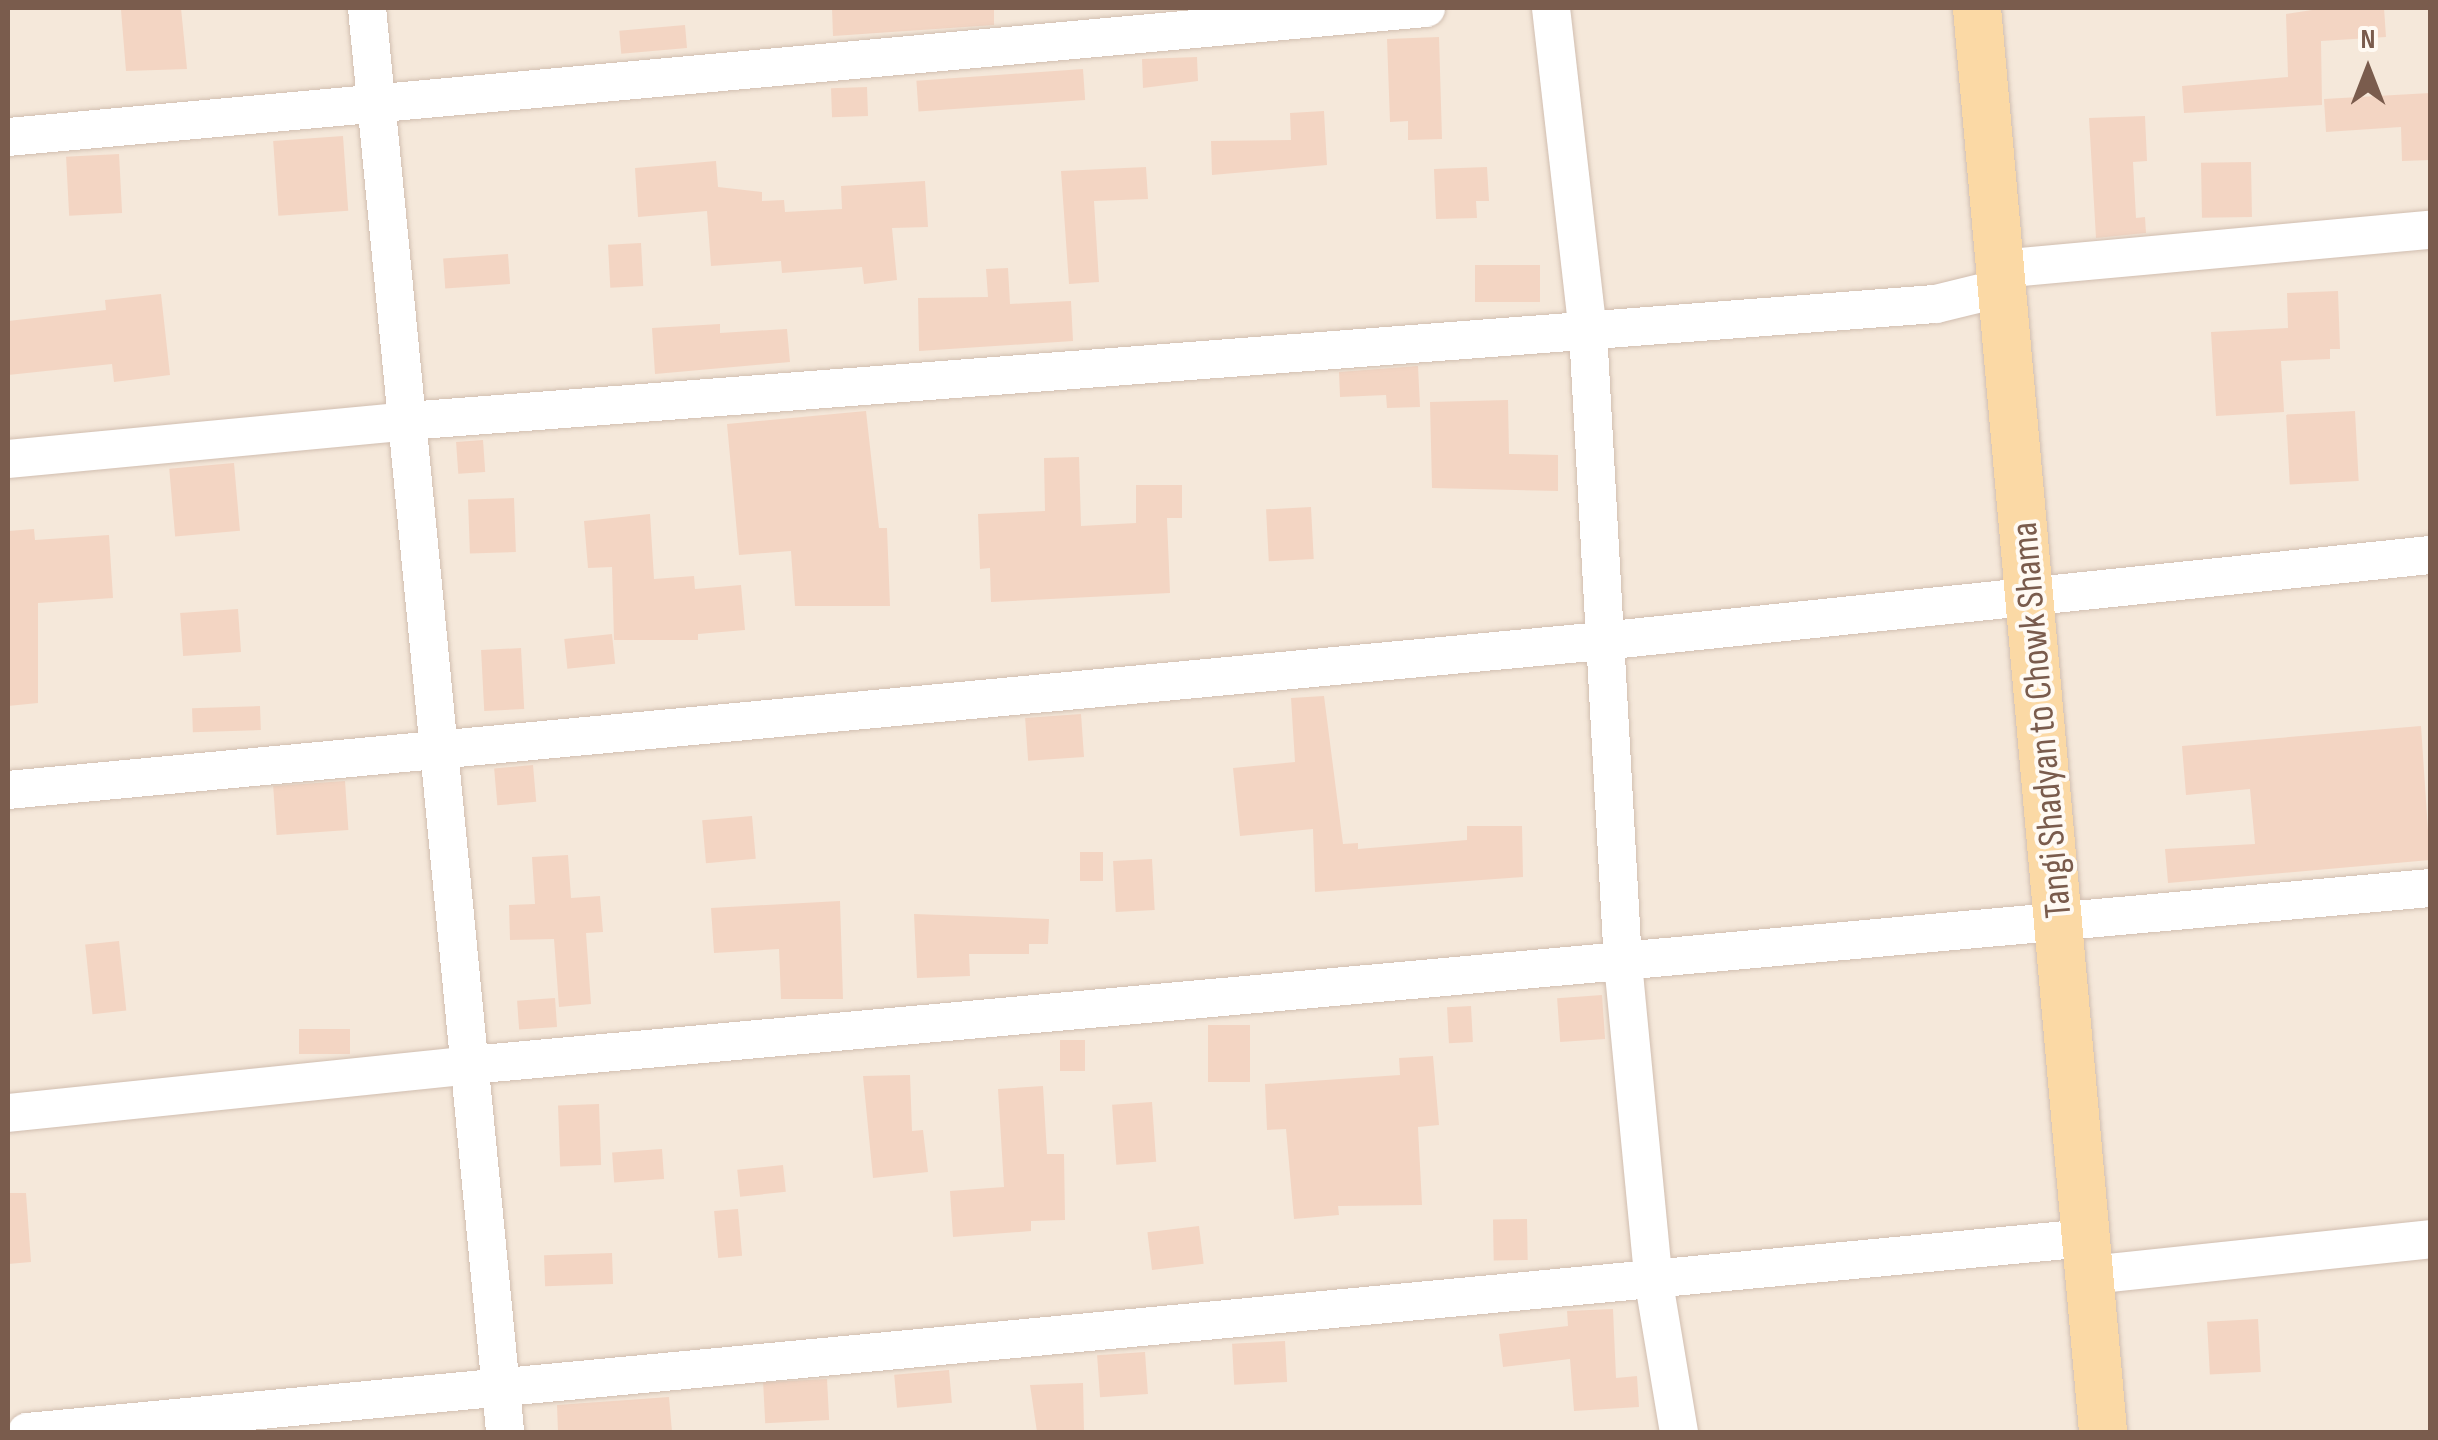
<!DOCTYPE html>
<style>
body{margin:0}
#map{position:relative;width:2438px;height:1440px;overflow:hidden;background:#fdf6ec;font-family:"Sofia Sans Condensed",sans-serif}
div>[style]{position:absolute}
.residential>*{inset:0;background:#f5e8da;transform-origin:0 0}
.building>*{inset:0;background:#f3d5c3;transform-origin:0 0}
.roads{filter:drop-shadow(0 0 2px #d1beb0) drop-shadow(0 0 2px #d1beb0)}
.minor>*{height:38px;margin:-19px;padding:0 19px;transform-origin:19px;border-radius:19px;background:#fff}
.major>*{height:48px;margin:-24px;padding:0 24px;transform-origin:24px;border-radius:24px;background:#fbd9a5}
span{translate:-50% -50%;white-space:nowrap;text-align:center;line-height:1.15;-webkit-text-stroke:8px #fffaf3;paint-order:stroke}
.street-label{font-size:38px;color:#7a5c4d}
.frame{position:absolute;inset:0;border:10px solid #7a5c4d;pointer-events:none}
.north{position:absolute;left:2318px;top:20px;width:100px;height:100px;-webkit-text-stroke:8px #fffaf3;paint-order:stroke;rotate:0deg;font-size:28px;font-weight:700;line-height:40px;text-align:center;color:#7a5c4d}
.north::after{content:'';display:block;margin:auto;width:35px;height:45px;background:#7a5c4d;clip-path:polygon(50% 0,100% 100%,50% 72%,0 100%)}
</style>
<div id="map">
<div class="residential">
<i style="left:8px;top:8px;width:2422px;height:1424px"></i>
</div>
<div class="building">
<i style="clip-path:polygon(144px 8px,181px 8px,187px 69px,126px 71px,121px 10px)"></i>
<i style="clip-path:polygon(832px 8px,994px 8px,994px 25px,833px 36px)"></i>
<i style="clip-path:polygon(2325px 8px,2384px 8px,2386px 37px,2321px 41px,2322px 105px,2184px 113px,2182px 86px,2288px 77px,2286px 14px)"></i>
<i style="left:685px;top:25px;width:23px;height:66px;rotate:85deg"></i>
<i style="clip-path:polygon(1439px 37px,1442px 139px,1408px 140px,1408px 121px,1390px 122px,1387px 39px)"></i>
<i style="clip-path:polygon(1197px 57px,1198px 81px,1143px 88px,1142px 59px)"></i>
<i style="left:1083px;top:69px;width:31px;height:167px;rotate:86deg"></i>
<i style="left:867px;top:87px;width:29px;height:36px;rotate:88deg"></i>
<i style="clip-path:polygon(2430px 93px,2430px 160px,2402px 161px,2401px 127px,2326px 132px,2324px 99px)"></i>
<i style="clip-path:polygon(1324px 111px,1327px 165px,1212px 175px,1211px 141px,1291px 140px,1290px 113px)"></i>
<i style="clip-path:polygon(2145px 116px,2147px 161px,2133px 162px,2136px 218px,2145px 217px,2146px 233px,2096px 238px,2089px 118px)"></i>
<i style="left:343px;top:136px;width:75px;height:70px;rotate:86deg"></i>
<i style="left:119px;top:154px;width:59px;height:53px;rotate:87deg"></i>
<i style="clip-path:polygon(716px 161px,718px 187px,762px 192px,762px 201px,784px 200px,785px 212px,842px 209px,841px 186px,925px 181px,928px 227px,892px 228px,897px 280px,864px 284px,862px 267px,782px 273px,781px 261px,711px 266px,707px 211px,638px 217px,635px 168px)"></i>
<i style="left:2251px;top:162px;width:55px;height:50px;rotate:89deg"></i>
<i style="clip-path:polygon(1146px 167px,1148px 199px,1094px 201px,1099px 282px,1069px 284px,1061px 171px)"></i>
<i style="clip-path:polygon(1487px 167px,1489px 201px,1476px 201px,1477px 218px,1436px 219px,1434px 169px)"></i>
<i style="left:641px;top:243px;width:43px;height:33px;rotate:87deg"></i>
<i style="left:508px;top:254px;width:30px;height:65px;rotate:86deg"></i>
<i style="left:1475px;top:265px;width:65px;height:37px"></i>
<i style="clip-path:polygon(1008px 268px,1010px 304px,1071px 301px,1073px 341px,919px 351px,918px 298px,988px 297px,986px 269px)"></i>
<i style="clip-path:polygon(2338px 291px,2340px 349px,2330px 349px,2330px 359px,2281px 361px,2284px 412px,2216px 416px,2211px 332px,2288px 328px,2287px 293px)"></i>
<i style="clip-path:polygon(161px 294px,170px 375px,114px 382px,112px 364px,8px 375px,8px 321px,106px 310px,105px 300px)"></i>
<i style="clip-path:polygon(720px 324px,720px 333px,787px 329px,790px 362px,655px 374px,652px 328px)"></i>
<i style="clip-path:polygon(1418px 366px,1420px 407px,1387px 408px,1386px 395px,1340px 397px,1339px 372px)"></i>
<i style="clip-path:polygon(1508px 400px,1509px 454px,1558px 455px,1558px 491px,1432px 488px,1430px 402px)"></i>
<i style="clip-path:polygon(866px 411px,879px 528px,887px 528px,890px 606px,795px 606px,791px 551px,739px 555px,727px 424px)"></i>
<i style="left:2355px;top:411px;width:70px;height:69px;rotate:87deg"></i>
<i style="left:483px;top:440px;width:32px;height:27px;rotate:86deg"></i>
<i style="clip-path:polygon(1079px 457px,1081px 526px,1136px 523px,1136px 485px,1182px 485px,1182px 518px,1167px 518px,1170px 593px,991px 602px,990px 568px,980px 569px,978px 514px,1045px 511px,1044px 458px)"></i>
<i style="left:234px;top:463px;width:68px;height:65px;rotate:85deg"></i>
<i style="left:514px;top:498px;width:54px;height:46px;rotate:88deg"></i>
<i style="left:1311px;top:507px;width:52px;height:45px;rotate:87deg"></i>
<i style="clip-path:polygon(650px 514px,654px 579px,694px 576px,695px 589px,741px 585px,745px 630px,698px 634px,698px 640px,614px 640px,612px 567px,588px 568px,584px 521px)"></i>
<i style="clip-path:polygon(34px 529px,35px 540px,109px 535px,113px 598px,38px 603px,38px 703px,8px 706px,8px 531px)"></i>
<i style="left:238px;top:609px;width:43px;height:58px;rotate:86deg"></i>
<i style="left:612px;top:634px;width:30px;height:48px;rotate:84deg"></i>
<i style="left:521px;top:648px;width:61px;height:40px;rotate:87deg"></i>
<i style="clip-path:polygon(1324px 696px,1343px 844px,1358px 843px,1358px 849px,1467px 840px,1467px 826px,1522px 826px,1523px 877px,1315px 892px,1313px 829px,1240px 836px,1233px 768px,1295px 762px,1291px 698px)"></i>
<i style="left:260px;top:706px;width:24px;height:68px;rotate:88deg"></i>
<i style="left:1081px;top:714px;width:43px;height:56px;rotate:86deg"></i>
<i style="clip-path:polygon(2421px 726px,2430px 860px,2168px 883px,2165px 849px,2255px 844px,2250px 789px,2186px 795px,2182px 746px)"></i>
<i style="left:533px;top:765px;width:37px;height:39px;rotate:85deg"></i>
<i style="left:345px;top:781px;width:49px;height:72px;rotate:86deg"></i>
<i style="left:752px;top:816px;width:43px;height:50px;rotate:85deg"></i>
<i style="left:1080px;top:852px;width:23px;height:29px"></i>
<i style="clip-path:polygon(568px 855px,571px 898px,600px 896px,603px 932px,586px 933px,591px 1004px,559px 1007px,554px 939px,510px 940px,509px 905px,535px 904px,532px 857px)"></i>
<i style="left:1152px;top:859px;width:51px;height:39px;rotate:87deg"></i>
<i style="clip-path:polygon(840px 901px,843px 999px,781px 999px,779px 949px,714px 953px,711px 908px)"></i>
<i style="clip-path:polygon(914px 914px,1049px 919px,1048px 944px,1029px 944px,1029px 954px,969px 954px,970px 976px,917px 978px)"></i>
<i style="left:119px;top:941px;width:70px;height:34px;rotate:84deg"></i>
<i style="left:1602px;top:995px;width:44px;height:45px;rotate:86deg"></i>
<i style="left:555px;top:998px;width:29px;height:38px;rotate:86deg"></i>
<i style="left:1471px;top:1006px;width:36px;height:24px;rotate:87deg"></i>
<i style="left:1250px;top:1025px;width:57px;height:42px;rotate:90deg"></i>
<i style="left:299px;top:1029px;width:51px;height:25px"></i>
<i style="left:1060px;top:1040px;width:25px;height:31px"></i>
<i style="clip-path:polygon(1433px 1056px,1439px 1125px,1418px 1127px,1422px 1205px,1338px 1206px,1339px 1215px,1294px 1219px,1286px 1129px,1267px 1130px,1265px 1084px,1400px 1075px,1399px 1058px)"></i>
<i style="clip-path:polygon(910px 1075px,912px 1131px,923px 1130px,928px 1172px,873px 1178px,863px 1076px)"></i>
<i style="clip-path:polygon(1043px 1086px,1047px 1154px,1064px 1154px,1065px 1220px,1031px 1221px,1031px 1231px,953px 1237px,950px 1191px,1004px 1187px,998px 1089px)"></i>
<i style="left:1152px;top:1102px;width:60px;height:40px;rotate:86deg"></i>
<i style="left:599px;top:1104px;width:61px;height:41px;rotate:88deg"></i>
<i style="left:662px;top:1149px;width:30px;height:50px;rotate:86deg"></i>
<i style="left:783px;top:1165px;width:27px;height:46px;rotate:84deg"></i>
<i style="clip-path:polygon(8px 1193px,26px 1193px,31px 1262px,8px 1264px)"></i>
<i style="left:738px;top:1209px;width:47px;height:24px;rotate:85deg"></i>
<i style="left:1527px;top:1219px;width:41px;height:34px;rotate:89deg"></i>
<i style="left:1199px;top:1226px;width:38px;height:52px;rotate:83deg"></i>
<i style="left:612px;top:1253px;width:31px;height:68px;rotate:88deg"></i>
<i style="clip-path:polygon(1613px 1309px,1616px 1378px,1637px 1376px,1639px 1407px,1574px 1411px,1570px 1359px,1503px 1367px,1499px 1334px,1568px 1326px,1567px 1311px)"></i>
<i style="left:2258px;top:1319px;width:53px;height:51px;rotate:87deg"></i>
<i style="left:1285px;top:1341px;width:41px;height:53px;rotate:87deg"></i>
<i style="left:1145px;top:1352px;width:42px;height:48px;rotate:86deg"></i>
<i style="left:949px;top:1370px;width:33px;height:55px;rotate:85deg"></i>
<i style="left:827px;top:1379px;width:41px;height:64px;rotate:87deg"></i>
<i style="clip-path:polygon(1083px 1383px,1084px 1432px,1037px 1432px,1030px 1385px)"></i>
<i style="clip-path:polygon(669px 1397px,672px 1432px,558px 1432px,557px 1405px)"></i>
</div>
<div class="roads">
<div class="minor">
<i style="left:367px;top:8px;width:1431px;rotate:84.46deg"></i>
<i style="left:1551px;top:8px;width:325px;rotate:83.5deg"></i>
<i style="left:1588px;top:331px;width:633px;rotate:86.83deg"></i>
<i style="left:1623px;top:963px;width:315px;rotate:84.5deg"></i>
<i style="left:1653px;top:1277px;width:157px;rotate:80.5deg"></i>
<i style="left:8px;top:137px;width:1424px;rotate:-5.2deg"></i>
<i style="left:1999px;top:269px;width:433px;rotate:-5.2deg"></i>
<i style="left:8px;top:459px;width:401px;rotate:-5.4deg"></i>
<i style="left:407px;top:421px;width:1533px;rotate:-4.38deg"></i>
<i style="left:1936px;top:304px;width:67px;rotate:-13.8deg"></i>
<i style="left:8px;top:790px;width:1601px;rotate:-5.34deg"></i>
<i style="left:1602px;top:641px;width:832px;rotate:-5.93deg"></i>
<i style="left:8px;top:1113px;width:464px;rotate:-5.9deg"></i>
<i style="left:470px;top:1065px;width:1968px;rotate:-5.16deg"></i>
<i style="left:2090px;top:1275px;width:342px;rotate:-6deg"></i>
<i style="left:27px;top:1432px;width:2069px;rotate:-5.38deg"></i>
</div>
<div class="major">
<i style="left:1977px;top:8px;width:1430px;rotate:84.94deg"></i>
</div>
</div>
<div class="street-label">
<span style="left:2042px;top:720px;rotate:-95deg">Tangi Shadyan to Chowk Shama</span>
</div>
<div class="frame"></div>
<div class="north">N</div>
</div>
